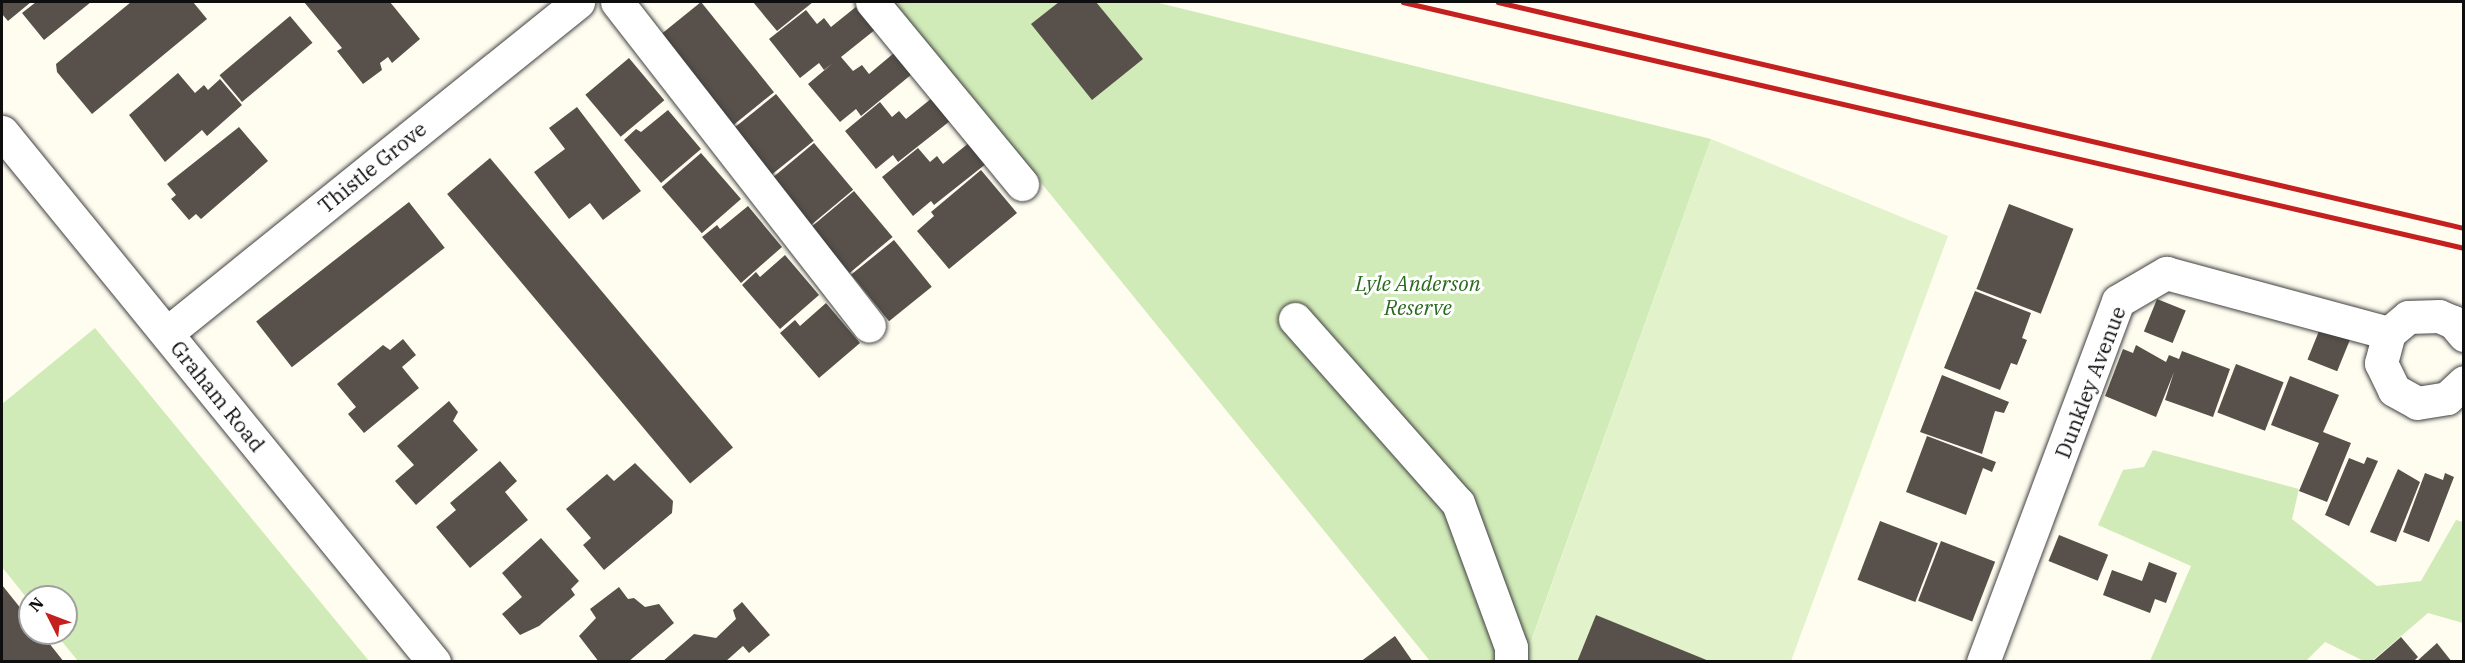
<!DOCTYPE html>
<style>
body{margin:0}
#map{position:relative;width:2465px;height:663px;overflow:hidden;background:#fffdf0;font-family:"IBM Plex Serif",serif}
div>[style]{position:absolute}
.green>*{inset:0;background:#d0ebb8}
.pitch>*{inset:0;background:#e2f2ca}
.building>*{inset:0;background:#58504a;transform-origin:0 0}
.roads{filter:drop-shadow(0 0 2px #414141) drop-shadow(0 0 2px #414141)}
.minor>*{height:33px;margin:-16.5px;padding:0 16.5px;transform-origin:16.5px;border-radius:16.5px;background:#fff}
.rail>*{height:4.5px;margin:-2.25px;padding:0 2.25px;transform-origin:2.25px;border-radius:2.25px;background:#c52020}
span{translate:-50% -50%;white-space:nowrap;text-align:center;line-height:1.15;-webkit-text-stroke:6px #fff;paint-order:stroke}
.street-label{font-size:21px;color:#0e0e0e}
.park-label{font-size:21px;color:#286a1b;font-style:italic}
.frame{position:absolute;inset:0;border:3px solid #0e0e0e;pointer-events:none}
.north{position:absolute;left:18px;top:585px;width:60px;height:60px;box-sizing:border-box;background:#fff;border:2px solid #9f9f9f;border-radius:50%;rotate:312deg;font-size:16px;font-weight:700;line-height:24px;text-align:center;color:#0e0e0e}
.north::after{content:'';display:block;margin:auto;width:21px;height:27px;background:#c52020;clip-path:polygon(50% 0,100% 100%,50% 72%,0 100%)}
</style>
<div id="map">
<div class="green">
<i style="clip-path:polygon(894px 2px,1155px 2px,1711px 139px,1524px 661px,1430px 661px)"></i>
<i style="clip-path:polygon(95px 328px,369px 661px,78px 661px,55px 633px,66px 633px,66px 597px,30px 597px,30px 602px,2px 567px,2px 404px)"></i>
<i style="clip-path:polygon(2153px 450px,2299px 489px,2292px 519px,2377px 586px,2421px 581px,2456px 520px,2463px 522px,2463px 623px,2428px 613px,2372px 661px,2364px 661px,2325px 642px,2306px 661px,2150px 661px,2191px 566px,2098px 525px,2123px 470px,2144px 467px)"></i>
</div>
<div class="pitch">
<i style="clip-path:polygon(1711px 139px,1948px 236px,1791px 661px,1524px 662px)"></i>
</div>
<div class="building">
<i style="clip-path:polygon(2px 2px,31px 2px,8px 21px,2px 14px)"></i>
<i style="clip-path:polygon(36px 2px,91px 2px,44px 40px,22px 13px)"></i>
<i style="clip-path:polygon(131px 2px,193px 2px,207px 19px,92px 114px,57px 72px,56px 64px)"></i>
<i style="clip-path:polygon(304px 2px,390px 2px,420px 39px,392px 63px,388px 57px,380px 63px,382px 70px,363px 84px,337px 51px,342px 48px)"></i>
<i style="left:701px;top:2px;width:116px;height:55px;rotate:51deg"></i>
<i style="clip-path:polygon(753px 2px,813px 2px,777px 31px)"></i>
<i style="clip-path:polygon(1059px 2px,1096px 2px,1143px 59px,1092px 100px,1031px 24px)"></i>
<i style="clip-path:polygon(857px 6px,876px 29px,841px 57px,853px 71px,862px 65px,869px 74px,894px 53px,912px 74px,861px 116px,856px 109px,840px 122px,808px 84px,833px 63px,824px 70px,819px 63px,800px 78px,769px 39px,806px 10px,817px 24px,824px 18px,831px 27px)"></i>
<i style="left:290px;top:16px;width:35px;height:92px;rotate:50deg"></i>
<i style="left:629px;top:58px;width:55px;height:57px;rotate:50deg"></i>
<i style="clip-path:polygon(178px 73px,195px 93px,204px 85px,208px 90px,220px 79px,242px 105px,207px 136px,202px 130px,165px 162px,129px 115px)"></i>
<i style="left:776px;top:94px;width:60px;height:56px;rotate:51deg"></i>
<i style="clip-path:polygon(932px 98px,950px 121px,898px 162px,893px 155px,876px 169px,845px 131px,880px 102px,892px 117px,899px 111px,906px 119px)"></i>
<i style="clip-path:polygon(577px 107px,641px 191px,603px 220px,590px 203px,569px 219px,534px 172px,565px 149px,549px 128px)"></i>
<i style="clip-path:polygon(668px 110px,701px 149px,661px 183px,624px 140px,636px 129px,641px 132px)"></i>
<i style="clip-path:polygon(239px 127px,268px 161px,201px 219px,196px 214px,189px 220px,171px 199px,176px 195px,167px 184px)"></i>
<i style="clip-path:polygon(970px 142px,987px 163px,934px 205px,931px 201px,913px 216px,882px 177px,918px 148px,930px 162px,937px 156px,943px 164px)"></i>
<i style="left:814px;top:143px;width:61px;height:55px;rotate:50deg"></i>
<i style="left:701px;top:153px;width:61px;height:52px;rotate:49deg"></i>
<i style="left:490px;top:158px;width:378px;height:56px;rotate:50deg"></i>
<i style="clip-path:polygon(981px 170px,1017px 213px,949px 269px,917px 231px,934px 216px,931px 212px)"></i>
<i style="left:854px;top:191px;width:60px;height:56px;rotate:50deg"></i>
<i style="left:409px;top:202px;width:58px;height:194px;rotate:52deg"></i>
<i style="left:2009px;top:204px;width:69px;height:91px;rotate:21deg"></i>
<i style="clip-path:polygon(748px 206px,782px 247px,741px 283px,702px 237px,717px 225px,720px 229px)"></i>
<i style="left:894px;top:240px;width:60px;height:55px;rotate:51deg"></i>
<i style="clip-path:polygon(785px 255px,819px 295px,780px 329px,742px 285px,756px 272px,760px 277px)"></i>
<i style="clip-path:polygon(1975px 291px,2031px 313px,2022px 338px,2027px 340px,2017px 365px,2011px 363px,2000px 390px,1944px 368px)"></i>
<i style="left:2157px;top:299px;width:31px;height:35px;rotate:22deg"></i>
<i style="clip-path:polygon(826px 303px,860px 343px,819px 378px,780px 333px,795px 320px,800px 326px)"></i>
<i style="left:2321px;top:326px;width:32px;height:36px;rotate:22deg"></i>
<i style="clip-path:polygon(403px 339px,416px 355px,402px 367px,419px 388px,364px 433px,348px 414px,356px 407px,337px 384px,383px 345px,390px 350px)"></i>
<i style="clip-path:polygon(2136px 345px,2166px 362px,2169px 355px,2179px 359px,2182px 351px,2230px 369px,2213px 417px,2165px 400px,2174px 372px,2156px 417px,2105px 396px,2123px 349px,2133px 353px)"></i>
<i style="left:2236px;top:364px;width:51px;height:52px;rotate:21deg"></i>
<i style="clip-path:polygon(1942px 375px,2009px 402px,2004px 413px,1995px 411px,1982px 454px,1920px 432px)"></i>
<i style="clip-path:polygon(2290px 376px,2339px 395px,2323px 432px,2351px 443px,2327px 502px,2299px 491px,2319px 443px,2271px 425px)"></i>
<i style="clip-path:polygon(449px 401px,458px 412px,453px 421px,478px 450px,416px 505px,395px 481px,414px 465px,397px 446px)"></i>
<i style="clip-path:polygon(1927px 436px,1996px 462px,1992px 472px,1983px 468px,1966px 515px,1906px 492px)"></i>
<i style="clip-path:polygon(2367px 457px,2378px 461px,2349px 526px,2325px 515px,2349px 458px,2364px 464px)"></i>
<i style="clip-path:polygon(500px 461px,517px 481px,505px 492px,528px 520px,470px 568px,436px 527px,456px 510px,450px 503px)"></i>
<i style="clip-path:polygon(635px 463px,673px 501px,672px 513px,604px 570px,583px 545px,591px 538px,566px 509px,607px 474px,614px 481px)"></i>
<i style="clip-path:polygon(2398px 469px,2420px 482px,2396px 542px,2370px 532px)"></i>
<i style="clip-path:polygon(2425px 473px,2443px 480px,2445px 473px,2454px 477px,2429px 542px,2403px 532px)"></i>
<i style="left:1880px;top:521px;width:62px;height:63px;rotate:21deg"></i>
<i style="left:2059px;top:535px;width:53px;height:28px;rotate:22deg"></i>
<i style="clip-path:polygon(541px 538px,579px 581px,571px 589px,575px 595px,539px 626px,520px 635px,502px 614px,522px 597px,502px 573px)"></i>
<i style="left:1941px;top:541px;width:58px;height:64px;rotate:21deg"></i>
<i style="clip-path:polygon(2149px 562px,2177px 573px,2166px 603px,2155px 599px,2150px 613px,2103px 595px,2112px 570px,2142px 581px)"></i>
<i style="clip-path:polygon(2px 585px,30px 620px,30px 633px,41px 633px,64px 662px,2px 662px)"></i>
<i style="clip-path:polygon(619px 587px,628px 599px,634px 598px,645px 607px,659px 604px,674px 623px,628px 662px,599px 662px,579px 636px,596px 618px,590px 609px)"></i>
<i style="clip-path:polygon(742px 602px,770px 635px,749px 653px,743px 646px,725px 662px,662px 662px,694px 634px,716px 638px,736px 619px,733px 610px)"></i>
<i style="clip-path:polygon(1596px 615px,1709px 661px,1709px 662px,1577px 662px)"></i>
<i style="clip-path:polygon(1395px 636px,1413px 662px,1360px 662px)"></i>
<i style="clip-path:polygon(2401px 637px,2418px 657px,2413px 662px,2372px 662px)"></i>
<i style="clip-path:polygon(2437px 643px,2452px 662px,2416px 662px)"></i>
</div>
<div class="roads">
<div class="minor">
<i style="left:617px;top:2px;width:410px;rotate:52.1deg"></i>
<i style="left:872px;top:2px;width:236px;rotate:50.5deg"></i>
<i style="left:2px;top:132px;width:684px;rotate:50.82deg"></i>
<i style="left:1295px;top:319px;width:246px;rotate:48.5deg"></i>
<i style="left:1458px;top:503px;width:153px;rotate:69.8deg"></i>
<i style="left:1511px;top:647px;width:15px;rotate:90deg"></i>
<i style="left:167px;top:333px;width:528px;rotate:-38.85deg"></i>
<i style="left:2464px;top:335px;width:17px;rotate:-130deg"></i>
<i style="left:2453px;top:322px;width:15px;rotate:-157deg"></i>
<i style="left:2439px;top:316px;width:31px;rotate:178deg"></i>
<i style="left:2408px;top:317px;width:25px;rotate:140deg"></i>
<i style="left:2389px;top:333px;width:31px;rotate:105deg"></i>
<i style="left:2381px;top:363px;width:30px;rotate:64deg"></i>
<i style="left:2394px;top:390px;width:26px;rotate:29deg"></i>
<i style="left:2417px;top:403px;width:30px;rotate:-9deg"></i>
<i style="left:2447px;top:398px;width:23px;rotate:-43deg"></i>
<i style="left:1983px;top:662px;width:385px;rotate:-69.5deg"></i>
<i style="left:2118px;top:301px;width:56px;rotate:-30.3deg"></i>
<i style="left:2166px;top:273px;width:231px;rotate:15.1deg"></i>
</div>
</div>
<div class="rail">
<i style="left:1403px;top:2px;width:1089px;rotate:13.05deg"></i>
<i style="left:1498px;top:2px;width:992px;rotate:13.17deg"></i>
</div>
<div class="street-label">
<span style="left:372px;top:167px;rotate:-39deg">Thistle Grove</span>
<span style="left:2090px;top:382px;rotate:-69deg">Dunkley Avenue</span>
<span style="left:218px;top:396px;rotate:51deg">Graham Road</span>
</div>
<div class="park-label">
<span style="left:1418px;top:295px">Lyle Anderson<br>Reserve</span>
</div>
<div class="frame"></div>
<div class="north">N</div>
</div>
